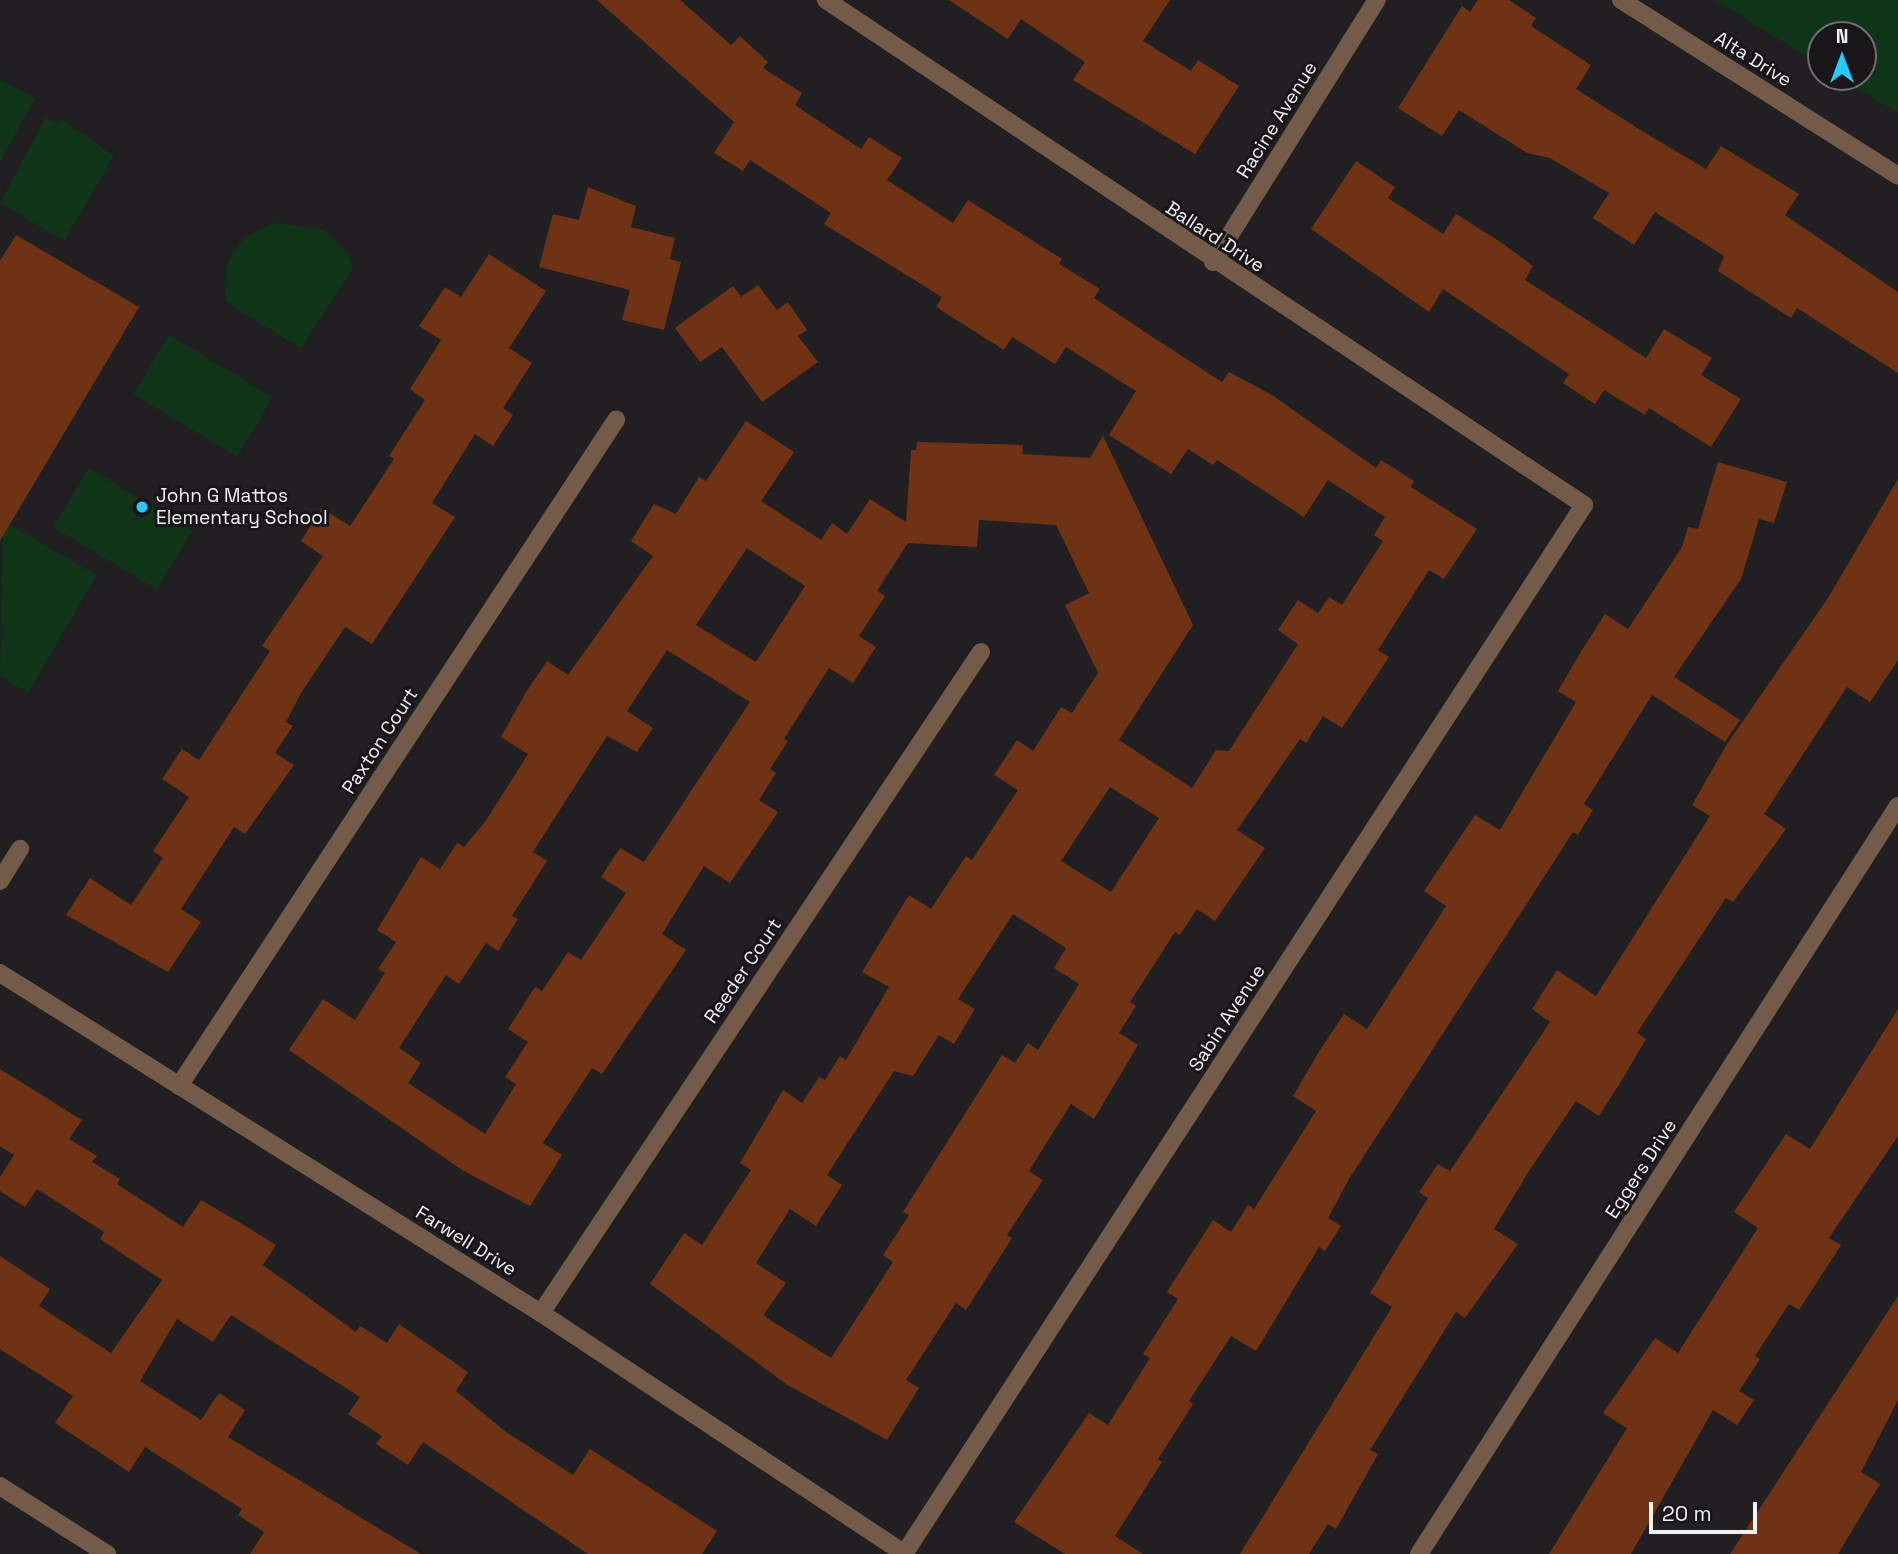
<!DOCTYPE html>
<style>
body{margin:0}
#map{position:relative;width:1898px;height:1554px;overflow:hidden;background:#211f22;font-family:"Space Grotesk",sans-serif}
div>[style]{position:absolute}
.green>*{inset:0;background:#103417;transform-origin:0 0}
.building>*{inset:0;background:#6f3215}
.minor>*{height:18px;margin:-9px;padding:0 9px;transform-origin:9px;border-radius:9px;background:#745a49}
.dots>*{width:19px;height:19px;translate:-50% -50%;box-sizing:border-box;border:4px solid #181619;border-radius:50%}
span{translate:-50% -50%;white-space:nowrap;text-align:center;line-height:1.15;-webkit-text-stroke:6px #181619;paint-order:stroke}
.street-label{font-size:19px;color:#f2f1f4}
.poi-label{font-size:19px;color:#f2f1f4}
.left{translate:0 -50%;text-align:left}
.north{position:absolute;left:1807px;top:21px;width:70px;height:70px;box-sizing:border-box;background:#181619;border:2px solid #6f6e71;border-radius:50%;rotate:0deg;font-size:19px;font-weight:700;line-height:28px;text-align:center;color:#f2f1f4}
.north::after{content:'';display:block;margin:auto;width:24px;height:32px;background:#29c8ff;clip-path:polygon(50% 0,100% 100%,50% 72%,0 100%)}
.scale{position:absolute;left:1649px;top:1502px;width:108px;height:32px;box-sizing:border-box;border:4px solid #f2f1f4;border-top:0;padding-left:9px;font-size:21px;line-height:24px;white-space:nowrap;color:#f2f1f4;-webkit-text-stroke:5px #181619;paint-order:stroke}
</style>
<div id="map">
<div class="green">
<i style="clip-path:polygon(1715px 0,1898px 0,1898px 113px,1840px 77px,1863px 77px,1863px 35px,1821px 35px,1821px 65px)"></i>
<i style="clip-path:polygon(0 79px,35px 98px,0 162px)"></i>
<i style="clip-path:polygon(46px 117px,58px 124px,62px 119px,114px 156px,64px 241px,0 203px)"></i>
<i style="clip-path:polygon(275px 222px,323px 230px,347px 253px,353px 269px,301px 349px,225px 301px,226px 266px,234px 251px,245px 238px)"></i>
<i style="left:169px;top:335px;width:121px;height:69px;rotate:31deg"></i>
<i style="left:89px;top:468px;width:121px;height:69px;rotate:31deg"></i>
<i style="clip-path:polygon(3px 521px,97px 575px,28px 693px,0 676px)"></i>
</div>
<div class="building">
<i style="clip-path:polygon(evenodd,597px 0,680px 0,731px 45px,740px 36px,768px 62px,763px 68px,802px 93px,795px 105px,861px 149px,869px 137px,902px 158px,887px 180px,953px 223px,968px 200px,1062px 259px,1059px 264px,1100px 289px,1094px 298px,1154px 338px,1222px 382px,1229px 372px,1272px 395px,1376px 468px,1381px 460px,1414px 481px,1411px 487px,1477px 529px,1444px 579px,1429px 570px,1378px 650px,1389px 657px,1342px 728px,1323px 716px,1306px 743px,1300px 739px,1237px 830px,1265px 848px,1215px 921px,1197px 909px,1180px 935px,1175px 932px,1130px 1002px,1136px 1006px,1119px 1033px,1138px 1045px,1094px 1119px,1071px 1104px,1029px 1171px,1043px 1180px,1007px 1235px,1012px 1238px,966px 1310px,956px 1303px,906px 1380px,919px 1388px,887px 1440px,786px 1384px,650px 1284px,684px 1233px,702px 1245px,751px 1170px,740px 1163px,783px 1090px,802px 1103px,819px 1077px,825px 1080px,840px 1056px,846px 1060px,889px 987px,862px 972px,909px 895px,931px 909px,966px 856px,972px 860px,1018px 790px,994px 775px,1017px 740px,1033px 751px,1061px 707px,1072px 713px,1098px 673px,1065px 605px,1089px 593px,1056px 525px,979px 520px,977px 547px,908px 543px,877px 591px,885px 596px,859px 636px,876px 647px,853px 683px,829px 668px,784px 739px,788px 741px,770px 769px,776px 773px,759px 800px,778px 812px,730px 883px,704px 866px,662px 934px,686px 950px,602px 1074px,592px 1068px,543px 1143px,562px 1155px,530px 1206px,462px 1170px,289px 1050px,323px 999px,355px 1020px,385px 973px,378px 969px,396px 942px,377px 930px,421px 857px,440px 869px,457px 843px,464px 847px,485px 822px,528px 754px,501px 737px,525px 694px,547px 661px,568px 675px,653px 556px,631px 541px,654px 504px,676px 514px,699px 477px,706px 481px,746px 421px,794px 452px,761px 501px,821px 540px,832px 523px,847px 534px,870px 499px,906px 522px,911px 450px,916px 450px,917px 442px,1023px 445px,1022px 454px,1090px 458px,1103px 436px,1193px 625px,1119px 740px,1192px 788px,1216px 750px,1229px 751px,1298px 644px,1278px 630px,1298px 600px,1318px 613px,1329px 597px,1342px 605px,1383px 541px,1374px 535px,1385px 517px,1328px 480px,1304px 517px,1217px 460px,1213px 465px,1188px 449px,1171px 474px,1109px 435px,1136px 391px,1066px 347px,1055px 364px,1012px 337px,1004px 350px,936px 307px,942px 297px,824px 224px,831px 213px,750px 160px,743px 171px,714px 153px,734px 122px,597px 0,747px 548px,805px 586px,756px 662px,696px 625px,747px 548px,597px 0,667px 650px,750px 702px,644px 862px,620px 848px,601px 877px,626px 893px,581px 960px,568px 952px,542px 991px,535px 987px,508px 1029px,528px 1042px,505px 1077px,516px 1084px,485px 1134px,408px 1083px,421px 1063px,399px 1048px,446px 975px,459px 984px,486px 943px,498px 951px,518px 919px,512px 916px,547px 861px,533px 852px,607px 736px,637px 752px,653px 728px,627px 711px,667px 650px,597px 0,1110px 787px,1159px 818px,1111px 892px,1061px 861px,1110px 787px,597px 0,1013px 914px,1066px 948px,1054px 968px,1079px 984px,1038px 1050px,1028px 1043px,1015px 1063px,1002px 1055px,903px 1212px,909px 1215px,883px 1255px,893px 1262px,831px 1358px,767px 1318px,764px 1314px,786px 1283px,756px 1263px,790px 1209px,816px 1226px,842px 1185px,827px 1175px,894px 1071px,913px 1076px,939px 1035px,954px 1044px,975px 1009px,958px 999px,1013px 914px)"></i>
<i style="clip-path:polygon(949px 0,1170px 0,1143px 41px,1191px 71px,1198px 60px,1239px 86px,1195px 154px,1073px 80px,1085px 62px,1021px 19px,1008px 39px)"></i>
<i style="clip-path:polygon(1478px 0,1509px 0,1536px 18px,1531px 26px,1591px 65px,1576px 89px,1647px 134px,1706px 169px,1721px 146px,1799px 194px,1785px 215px,1898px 292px,1898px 373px,1797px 308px,1791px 318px,1718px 271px,1724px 256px,1655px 212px,1634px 245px,1593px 218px,1609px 193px,1550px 158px,1527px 153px,1459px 110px,1442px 136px,1398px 108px,1462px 6px,1470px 12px)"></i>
<i style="clip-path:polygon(1356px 161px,1395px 187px,1388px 198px,1443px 234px,1456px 214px,1502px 243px,1533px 266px,1525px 280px,1646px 358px,1664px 329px,1712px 358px,1701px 375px,1741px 399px,1711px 447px,1649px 408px,1645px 415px,1604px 390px,1595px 404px,1563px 383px,1569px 374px,1443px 289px,1429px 312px,1311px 229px)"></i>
<i style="clip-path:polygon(588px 187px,636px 206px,631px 227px,675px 238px,670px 259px,681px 262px,664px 330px,622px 320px,630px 290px,539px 267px,553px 214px,579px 220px)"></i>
<i style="clip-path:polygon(16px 235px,139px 307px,0 541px,0 261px)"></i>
<i style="clip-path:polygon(489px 254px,546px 291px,509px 348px,532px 363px,503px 408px,513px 415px,493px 446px,475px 434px,432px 503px,455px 517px,372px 644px,345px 627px,301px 693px,286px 722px,293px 726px,275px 753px,294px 765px,245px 834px,234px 827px,181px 909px,201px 922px,168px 972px,66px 915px,90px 878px,131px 905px,163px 858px,153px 851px,189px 797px,162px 779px,182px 749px,199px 760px,270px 651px,262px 646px,323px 556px,301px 541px,322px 508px,350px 526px,394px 459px,389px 456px,425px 400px,410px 389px,441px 340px,419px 326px,445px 287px,461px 297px)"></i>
<i style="clip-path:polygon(758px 285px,777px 310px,788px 302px,807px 330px,798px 336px,818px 362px,762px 402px,722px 347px,700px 362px,675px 328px,733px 286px,741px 297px)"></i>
<i style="clip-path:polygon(1718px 462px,1787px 482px,1774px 523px,1759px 519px,1741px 579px,1674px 677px,1740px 720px,1725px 742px,1652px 695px,1584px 804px,1593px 810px,1578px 835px,1573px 832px,1349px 1179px,1328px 1218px,1341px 1226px,1325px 1251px,1319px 1247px,1256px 1351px,1231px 1336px,1189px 1401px,1193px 1404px,1158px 1459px,1162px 1462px,1115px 1536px,1143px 1554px,1065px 1554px,1014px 1522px,1089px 1413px,1108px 1425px,1150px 1358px,1143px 1354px,1178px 1299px,1167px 1292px,1213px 1220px,1231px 1232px,1248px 1205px,1254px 1209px,1316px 1111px,1293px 1096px,1320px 1050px,1344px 1014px,1367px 1029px,1446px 906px,1424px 891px,1475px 815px,1500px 830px,1576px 702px,1558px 691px,1582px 650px,1605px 614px,1628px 629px,1682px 547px,1688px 527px,1698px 529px)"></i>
<i style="clip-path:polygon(1898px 479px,1898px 660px,1870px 702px,1847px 687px,1764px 814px,1786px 829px,1733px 902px,1726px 898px,1637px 1033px,1646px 1039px,1622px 1080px,1599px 1116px,1576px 1101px,1529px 1171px,1494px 1229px,1518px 1244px,1465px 1318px,1456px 1312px,1370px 1450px,1378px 1454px,1336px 1529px,1328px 1524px,1309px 1554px,1240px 1554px,1392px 1307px,1370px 1293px,1428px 1198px,1419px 1192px,1438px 1164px,1450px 1171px,1550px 1022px,1532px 1009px,1557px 970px,1596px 996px,1710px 816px,1692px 805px,1727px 744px,1828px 598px)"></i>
<i style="clip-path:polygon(1898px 1009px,1898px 1136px,1829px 1238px,1841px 1245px,1799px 1310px,1789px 1304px,1755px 1356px,1760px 1359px,1739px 1391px,1754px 1400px,1737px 1425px,1713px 1410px,1631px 1554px,1549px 1554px,1627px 1428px,1603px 1413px,1655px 1338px,1678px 1353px,1758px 1228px,1734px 1212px,1786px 1134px,1810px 1149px)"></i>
<i style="clip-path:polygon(0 1069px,82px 1120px,69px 1139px,97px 1156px,92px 1162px,120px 1179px,117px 1184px,183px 1227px,201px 1200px,244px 1225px,276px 1245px,263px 1265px,356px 1332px,360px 1326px,387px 1343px,399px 1324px,468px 1372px,456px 1391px,506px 1432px,573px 1475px,590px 1449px,717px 1531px,702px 1554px,588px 1554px,423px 1442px,408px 1465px,376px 1444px,382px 1436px,348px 1414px,360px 1397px,231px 1315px,213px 1342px,177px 1319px,140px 1381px,201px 1420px,219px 1393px,245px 1410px,228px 1437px,421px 1554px,250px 1554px,264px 1532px,238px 1515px,242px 1509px,145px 1447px,129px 1472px,55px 1423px,73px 1396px,0 1349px,0 1256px,50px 1289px,39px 1306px,111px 1353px,162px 1280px,100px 1239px,104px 1232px,37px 1189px,25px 1207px,0 1191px,0 1177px,14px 1155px,0 1146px)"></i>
<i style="clip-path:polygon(1898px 1296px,1898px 1400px,1861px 1472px,1880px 1484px,1838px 1554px,1730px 1554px)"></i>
</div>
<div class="minor">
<i style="left:826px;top:0;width:911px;rotate:33.67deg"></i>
<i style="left:1584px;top:505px;width:1250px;rotate:122.95deg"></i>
<i style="left:1621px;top:0;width:328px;rotate:32.4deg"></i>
<i style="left:1213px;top:262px;width:309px;rotate:-58deg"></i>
<i style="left:0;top:881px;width:38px;rotate:-58deg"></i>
<i style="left:0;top:973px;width:639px;rotate:32.15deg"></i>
<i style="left:541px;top:1313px;width:437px;rotate:33.5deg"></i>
<i style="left:179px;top:1086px;width:797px;rotate:-56.73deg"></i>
<i style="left:541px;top:1313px;width:794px;rotate:-56.35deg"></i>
<i style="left:0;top:1486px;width:127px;rotate:32.4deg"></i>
<i style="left:1419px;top:1554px;width:888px;rotate:-57.37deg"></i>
</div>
<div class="dots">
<i style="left:142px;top:507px;background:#29c8ff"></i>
</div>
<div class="street-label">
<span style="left:1753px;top:59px;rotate:32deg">Alta Drive</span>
<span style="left:1277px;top:120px;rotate:-58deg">Racine Avenue</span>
<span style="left:1215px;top:237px;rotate:33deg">Ballard Drive</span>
<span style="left:380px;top:741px;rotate:-57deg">Paxton Court</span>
<span style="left:743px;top:971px;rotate:-56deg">Reeder Court</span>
<span style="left:1227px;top:1018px;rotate:-57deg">Sabin Avenue</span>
<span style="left:1641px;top:1169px;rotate:-57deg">Eggers Drive</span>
<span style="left:466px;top:1241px;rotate:32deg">Farwell Drive</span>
</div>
<div class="poi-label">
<span class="left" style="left:156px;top:507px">John G Mattos<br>Elementary School</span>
</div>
<div class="north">N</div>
<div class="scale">20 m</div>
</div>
